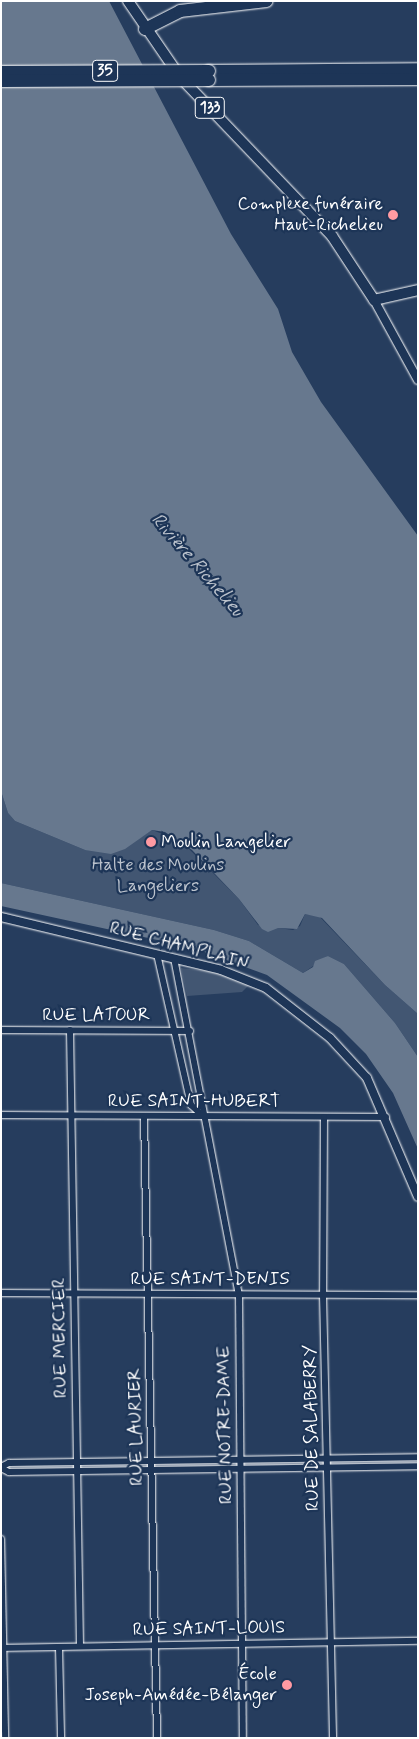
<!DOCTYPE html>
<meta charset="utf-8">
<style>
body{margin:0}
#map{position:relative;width:419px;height:1739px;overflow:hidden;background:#263d5e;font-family:Mynerve,sans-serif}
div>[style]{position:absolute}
.green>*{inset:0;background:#425672}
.water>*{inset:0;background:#67788e}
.roads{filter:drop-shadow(0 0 1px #fff) drop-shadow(0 0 1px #fff)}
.minor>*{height:6px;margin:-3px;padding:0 3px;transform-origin:3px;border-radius:3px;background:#1d3557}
.tertiary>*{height:8px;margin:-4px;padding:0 4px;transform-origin:4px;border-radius:4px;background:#1d3557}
.primary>*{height:10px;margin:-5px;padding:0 5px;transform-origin:5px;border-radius:5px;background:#1d3557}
.motorway>*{height:12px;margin:-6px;padding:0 6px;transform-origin:6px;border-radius:6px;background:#1d3557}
.bridges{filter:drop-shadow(0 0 1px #fff) drop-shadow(0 0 1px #fff)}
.motorway-bridge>*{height:12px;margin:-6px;padding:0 6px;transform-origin:6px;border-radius:6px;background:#1d3557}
.dots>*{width:14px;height:14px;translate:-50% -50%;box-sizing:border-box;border:2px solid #1d3557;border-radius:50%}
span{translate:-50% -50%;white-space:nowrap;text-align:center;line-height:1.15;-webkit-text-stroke:4.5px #1d3557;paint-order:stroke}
.shield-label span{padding:1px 4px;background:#1d3557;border:1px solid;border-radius:4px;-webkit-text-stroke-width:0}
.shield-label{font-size:16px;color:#fff;font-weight:700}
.poi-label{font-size:18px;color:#fff}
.right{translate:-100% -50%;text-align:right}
.left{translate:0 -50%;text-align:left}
.park-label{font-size:18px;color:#bdc4ce}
.street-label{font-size:18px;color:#fff}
.water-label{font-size:19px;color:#bbc2cc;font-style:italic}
.frame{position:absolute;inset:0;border:2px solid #fff;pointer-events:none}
</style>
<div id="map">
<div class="green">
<i style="clip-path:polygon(1px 791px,8px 813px,15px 821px,85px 850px,141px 837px,152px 830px,181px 841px,239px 899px,258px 925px,293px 930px,300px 926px,305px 914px,318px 915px,385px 985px,418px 1014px,418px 1057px,395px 1023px,344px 964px,328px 956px,303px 973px,249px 941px,214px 930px,1px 883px)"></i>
<i style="clip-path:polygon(181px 968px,216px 972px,249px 985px,242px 992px,187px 996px)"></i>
</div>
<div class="water">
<i style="clip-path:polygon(1px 1px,109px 1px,231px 234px,278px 309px,292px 352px,321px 402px,418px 536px,418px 1014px,385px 985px,322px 918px,305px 914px,297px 929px,278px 928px,268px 932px,262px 929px,239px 899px,192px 850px,165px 832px,152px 830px,125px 849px,111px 854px,85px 850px,15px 821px,8px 813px,1px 791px)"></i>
<i style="clip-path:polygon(1px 883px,214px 930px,249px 941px,303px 973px,313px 967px,315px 961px,328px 956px,344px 964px,395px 1023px,418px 1057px,418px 1149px,393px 1093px,366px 1054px,340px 1028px,267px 975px,172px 940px,162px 941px,1px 906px)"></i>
</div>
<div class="roads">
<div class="minor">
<i style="left:157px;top:954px;width:155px;rotate:77.3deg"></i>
<i style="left:191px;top:1105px;width:16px;rotate:43deg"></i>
<i style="left:174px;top:958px;width:343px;rotate:79.1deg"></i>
<i style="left:239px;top:1295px;width:443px;rotate:89.5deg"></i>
<i style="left:1px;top:1030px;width:189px;rotate:0.3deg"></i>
<i style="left:70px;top:1030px;width:616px;rotate:89.07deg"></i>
<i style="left:1px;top:1115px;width:385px;rotate:0.3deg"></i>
<i style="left:144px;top:1116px;width:622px;rotate:88.8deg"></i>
<i style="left:324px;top:1117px;width:178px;rotate:90.3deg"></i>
<i style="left:323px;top:1295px;width:443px;rotate:88.7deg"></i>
<i style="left:1px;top:1293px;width:417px;rotate:0.3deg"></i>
<i style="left:1px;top:1467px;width:9px;rotate:-27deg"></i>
<i style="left:9px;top:1463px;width:409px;rotate:-0.8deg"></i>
<i style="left:1px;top:1468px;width:9px;rotate:27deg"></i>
<i style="left:9px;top:1472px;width:409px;rotate:-0.8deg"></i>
<i style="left:1px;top:1539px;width:199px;rotate:88.8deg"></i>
<i style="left:59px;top:1647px;width:91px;rotate:88.7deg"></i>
<i style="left:1px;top:1648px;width:417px;rotate:-1deg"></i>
</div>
<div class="tertiary">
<i style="left:374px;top:300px;width:91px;rotate:61.2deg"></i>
<i style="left:1px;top:917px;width:226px;rotate:13.5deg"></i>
<i style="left:221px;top:970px;width:48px;rotate:21.8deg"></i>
<i style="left:266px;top:988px;width:81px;rotate:38deg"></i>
<i style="left:330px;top:1038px;width:54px;rotate:47.2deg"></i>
<i style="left:367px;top:1078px;width:129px;rotate:66.8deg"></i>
</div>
<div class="primary">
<i style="left:128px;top:1px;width:92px;rotate:55.6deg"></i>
<i style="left:180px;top:77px;width:220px;rotate:46.3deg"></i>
<i style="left:332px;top:236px;width:77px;rotate:56.7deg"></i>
<i style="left:374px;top:300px;width:45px;rotate:-12.8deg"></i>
</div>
<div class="motorway">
<i style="left:145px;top:29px;width:39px;rotate:-27deg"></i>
<i style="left:180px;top:11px;width:87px;rotate:-6.6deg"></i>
<i style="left:209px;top:71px;width:209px;rotate:-0.5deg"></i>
<i style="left:209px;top:80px;width:209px;rotate:-0.3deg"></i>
</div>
</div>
<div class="bridges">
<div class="motorway-bridge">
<i style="left:1px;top:72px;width:208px;rotate:-0.3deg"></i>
<i style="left:1px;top:81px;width:208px;rotate:-0.3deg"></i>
</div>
</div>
<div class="dots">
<i style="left:393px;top:215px;background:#ff9aa2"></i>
<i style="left:151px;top:842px;background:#ff9aa2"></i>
<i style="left:287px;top:1685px;background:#ff9aa2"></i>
</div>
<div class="shield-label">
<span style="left:105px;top:71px">35</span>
<span style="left:210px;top:108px">133</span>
</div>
<div class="poi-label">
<span class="right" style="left:383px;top:215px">Complexe funéraire<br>Haut-Richelieu</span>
<span class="left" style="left:161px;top:842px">Moulin Langelier</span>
<span class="right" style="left:277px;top:1685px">École<br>Joseph-Amédée-Bélanger</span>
</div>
<div class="park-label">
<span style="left:158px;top:876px">Halte des Moulins<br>Langeliers</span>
</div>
<div class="street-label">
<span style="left:179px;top:946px;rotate:15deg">RUE CHAMPLAIN</span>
<span style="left:96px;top:1015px">RUE LATOUR</span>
<span style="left:194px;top:1101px">RUE SAINT-HUBERT</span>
<span style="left:210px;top:1279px">RUE SAINT-DENIS</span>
<span style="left:60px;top:1338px;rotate:-91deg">RUE MERCIER</span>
<span style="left:225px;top:1425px;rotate:-91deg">RUE NOTRE-DAME</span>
<span style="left:136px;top:1427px;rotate:-91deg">RUE LAURIER</span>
<span style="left:312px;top:1428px;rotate:-91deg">RUE DE SALABERRY</span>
<span style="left:209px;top:1629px;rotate:-1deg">RUE SAINT-LOUIS</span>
</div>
<div class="water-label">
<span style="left:197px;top:565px;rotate:49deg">Rivière Richelieu</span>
</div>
<div class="frame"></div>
</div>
